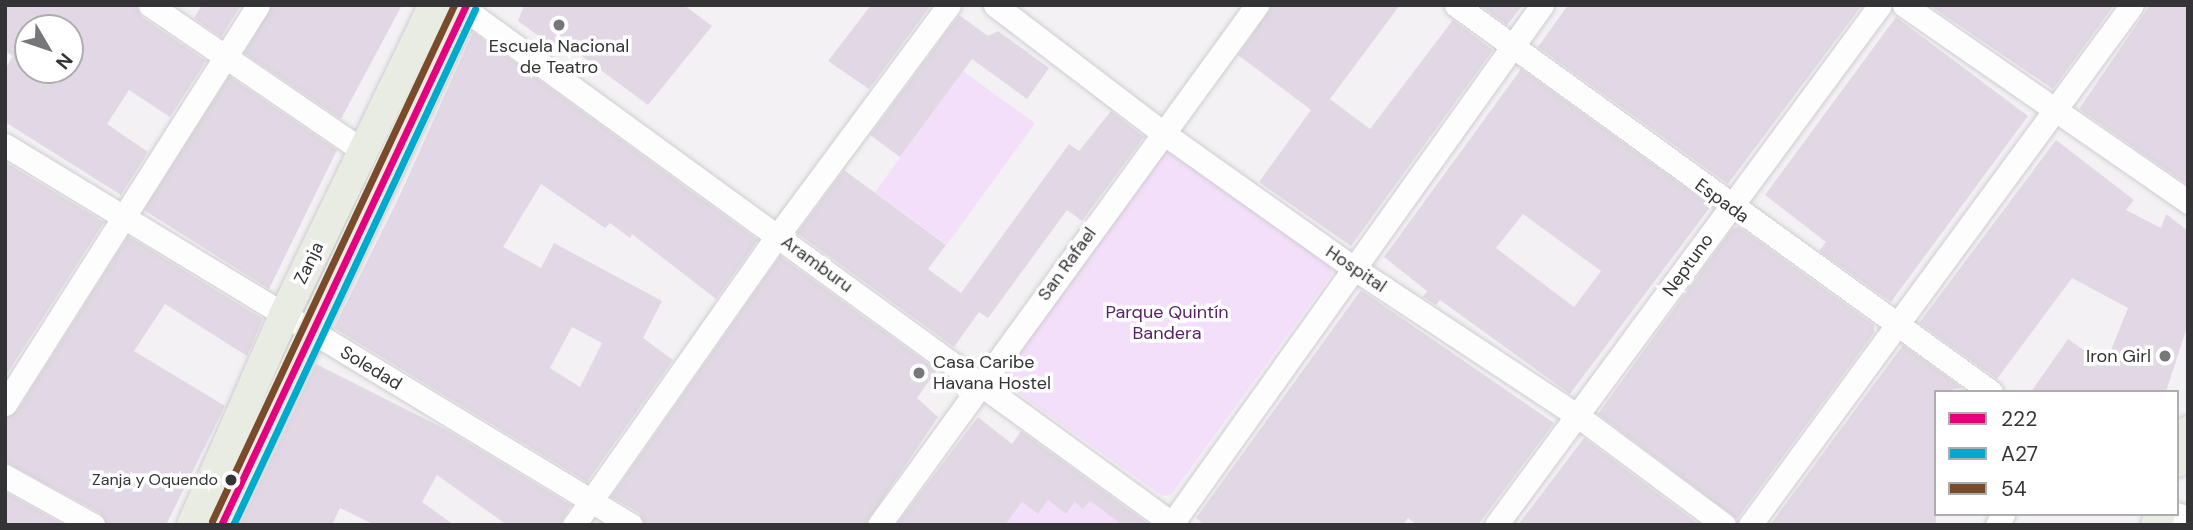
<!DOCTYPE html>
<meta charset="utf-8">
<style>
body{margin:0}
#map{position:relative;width:2193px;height:530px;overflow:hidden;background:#f3f1f4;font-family:"DM Sans",sans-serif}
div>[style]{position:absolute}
.green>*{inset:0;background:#f4dffa;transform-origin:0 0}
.building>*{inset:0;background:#e2d8e5}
.roads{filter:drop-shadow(0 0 2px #cfcdd0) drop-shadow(0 0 2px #cfcdd0)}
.minor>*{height:23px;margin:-11.5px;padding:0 11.5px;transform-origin:11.5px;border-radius:11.5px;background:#fdfdfd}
.major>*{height:30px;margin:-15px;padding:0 15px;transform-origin:15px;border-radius:15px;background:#e8ece3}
.bus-1>*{height:7px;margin:-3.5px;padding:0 3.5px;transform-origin:3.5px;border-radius:3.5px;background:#e5007d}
.bus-2>*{height:7px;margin:-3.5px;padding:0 3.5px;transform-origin:3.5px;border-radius:3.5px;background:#00a9ce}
.bus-3>*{height:7px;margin:-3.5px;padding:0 3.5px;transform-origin:3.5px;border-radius:3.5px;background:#7a4b2a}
.dots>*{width:19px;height:19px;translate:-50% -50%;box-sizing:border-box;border:4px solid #fff;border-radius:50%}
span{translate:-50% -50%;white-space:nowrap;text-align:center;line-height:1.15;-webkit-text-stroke:7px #fff;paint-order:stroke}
.bus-label{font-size:16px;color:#343335}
.right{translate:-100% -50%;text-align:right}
.poi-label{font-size:18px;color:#343335}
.left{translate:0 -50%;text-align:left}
.street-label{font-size:18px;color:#343335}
.park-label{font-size:18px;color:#582167}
.frame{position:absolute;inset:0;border:7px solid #343335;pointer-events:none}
.legend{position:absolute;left:1934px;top:390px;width:245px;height:126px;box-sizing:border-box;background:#fff;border:2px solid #aeadae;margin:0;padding:9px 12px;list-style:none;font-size:21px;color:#343335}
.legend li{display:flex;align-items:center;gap:14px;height:35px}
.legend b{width:35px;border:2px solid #aeadae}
.north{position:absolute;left:14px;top:14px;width:70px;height:70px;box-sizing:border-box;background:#fff;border:2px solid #aeadae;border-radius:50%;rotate:129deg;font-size:19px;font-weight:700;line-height:28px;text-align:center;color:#343335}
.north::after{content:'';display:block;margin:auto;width:24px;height:32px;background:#777678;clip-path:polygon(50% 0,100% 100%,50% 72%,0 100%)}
</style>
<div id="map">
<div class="green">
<i style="left:963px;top:71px;width:89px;height:150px;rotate:36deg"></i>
<i style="clip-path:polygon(1163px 151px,1174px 151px,1329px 263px,1332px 274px,1171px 495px,1162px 496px,1004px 383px,1002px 372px)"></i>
<i style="clip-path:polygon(1048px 500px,1066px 514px,1075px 502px,1083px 509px,1090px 501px,1122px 525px,1005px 525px,1022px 502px,1038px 514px)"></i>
</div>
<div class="building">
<i style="clip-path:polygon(evenodd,5px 5px,136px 5px,142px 17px,206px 61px,170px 117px,129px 90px,107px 124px,148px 152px,121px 195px,5px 122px,5px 69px,13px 56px,5px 51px,5px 5px,28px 28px,70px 28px,70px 70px,28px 70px,28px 28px)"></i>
<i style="clip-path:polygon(202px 5px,241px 5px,221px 37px,194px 18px)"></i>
<i style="clip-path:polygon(272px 5px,402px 5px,341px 119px,244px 53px)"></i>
<i style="clip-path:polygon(524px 5px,684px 5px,712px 26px,648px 105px,560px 40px,555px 48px,518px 21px)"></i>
<i style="clip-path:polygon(871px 5px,931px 5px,869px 89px,828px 61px)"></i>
<i style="clip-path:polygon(1273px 5px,1400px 5px,1330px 99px,1370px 129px,1453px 20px,1493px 50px,1351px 246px,1259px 182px,1311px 110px,1238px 55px)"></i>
<i style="clip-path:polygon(1480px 5px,1523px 5px,1507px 25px)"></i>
<i style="clip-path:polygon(1568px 5px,1862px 5px,1728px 184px,1538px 47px)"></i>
<i style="clip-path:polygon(1929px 5px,2114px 5px,2053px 89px)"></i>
<i style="clip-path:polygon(2150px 5px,2188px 5px,2188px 185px,2079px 109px)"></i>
<i style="clip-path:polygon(959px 15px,988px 36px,998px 31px,1049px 68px,1027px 99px,972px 59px,900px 157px,870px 135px)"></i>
<i style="clip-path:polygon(1896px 17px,2028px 116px,1891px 302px,1819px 251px,1826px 242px,1765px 195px)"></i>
<i style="clip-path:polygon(evenodd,473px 32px,758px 240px,716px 299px,632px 234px,630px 238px,610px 223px,605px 228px,541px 184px,503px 247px,541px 268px,554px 243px,662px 301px,643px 338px,673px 360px,587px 482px,334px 328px,400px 195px,473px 32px,572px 327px,602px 343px,580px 387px,550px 368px,572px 327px)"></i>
<i style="clip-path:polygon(evenodd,1521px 69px,1711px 206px,1570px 394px,1440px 300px,1436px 305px,1423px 297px,1427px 291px,1384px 257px,1521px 69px,1523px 214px,1601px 271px,1574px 307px,1496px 248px,1523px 214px)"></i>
<i style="clip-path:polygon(229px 76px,337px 150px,269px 289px,144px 210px)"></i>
<i style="clip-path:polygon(1111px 111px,1144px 137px,1082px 221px,1067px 210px,988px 318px,979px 312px,954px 347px,797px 233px,844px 170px,946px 245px,928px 269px,961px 293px,1069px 144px,1079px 151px)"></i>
<i style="clip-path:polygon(2056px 140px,2134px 200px,2126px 210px,2161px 228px,2166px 214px,2188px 231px,2188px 324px,2166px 392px,2031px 392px,2068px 339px,2105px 365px,2128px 308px,2072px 278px,1997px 379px,1919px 323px)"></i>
<i style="clip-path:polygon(5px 162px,104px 222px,5px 377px)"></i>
<i style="clip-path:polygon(1739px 227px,1874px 325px,1874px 333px,1737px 519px,1598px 414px,1732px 229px)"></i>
<i style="clip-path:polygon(128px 236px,263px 319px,247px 356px,165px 304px,134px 351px,225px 406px,166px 525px,107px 525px,100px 513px,5px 462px,5px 418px,17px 411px)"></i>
<i style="clip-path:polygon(780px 256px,937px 370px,917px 398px,938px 417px,865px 525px,645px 525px,639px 513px,611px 497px)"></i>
<i style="clip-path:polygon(1361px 290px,1554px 423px,1478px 525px,1417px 525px,1408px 518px,1403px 525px,1204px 525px,1196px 518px)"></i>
<i style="clip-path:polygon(1903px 345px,1962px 388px,1936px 392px,1936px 525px,1770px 525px)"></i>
<i style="clip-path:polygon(316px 364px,447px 430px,571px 505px,560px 525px,507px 525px,437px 475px,422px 502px,454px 525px,375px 525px,340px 508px,332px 525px,240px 525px)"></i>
<i style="clip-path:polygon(978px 417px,1012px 444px,1021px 431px,1150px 525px,1122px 525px,1090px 501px,1083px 509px,1075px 502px,1066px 514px,1048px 500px,1038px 514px,1022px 502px,1005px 525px,896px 525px)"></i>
<i style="clip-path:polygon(1584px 438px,1700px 525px,1518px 525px)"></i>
<i style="clip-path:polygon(5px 492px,64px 525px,5px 525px)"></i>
</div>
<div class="roads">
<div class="minor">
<i style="left:150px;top:5px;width:258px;rotate:34.4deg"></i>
<i style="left:459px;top:5px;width:884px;rotate:36.03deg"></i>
<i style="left:995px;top:5px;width:210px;rotate:37.3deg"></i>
<i style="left:1162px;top:132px;width:237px;rotate:35.4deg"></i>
<i style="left:1355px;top:269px;width:267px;rotate:33.4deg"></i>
<i style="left:1578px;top:416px;width:182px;rotate:36.7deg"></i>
<i style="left:1456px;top:5px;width:660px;rotate:35.88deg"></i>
<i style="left:1904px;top:5px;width:346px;rotate:34.7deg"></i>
<i style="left:5px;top:145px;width:732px;rotate:31.26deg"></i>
<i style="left:5px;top:404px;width:472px;rotate:-57.6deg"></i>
<i style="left:5px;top:476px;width:101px;rotate:29.1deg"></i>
<i style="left:2176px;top:514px;width:13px;rotate:18deg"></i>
<i style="left:574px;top:525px;width:355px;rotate:-54.9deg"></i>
<i style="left:778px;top:235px;width:287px;rotate:-53.4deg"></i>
<i style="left:879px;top:525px;width:643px;rotate:-53.99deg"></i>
<i style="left:1171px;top:525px;width:639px;rotate:-54.49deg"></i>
<i style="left:1496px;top:525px;width:646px;rotate:-53.56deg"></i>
<i style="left:1750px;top:525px;width:645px;rotate:-53.7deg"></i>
<i style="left:1997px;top:525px;width:13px;rotate:-61deg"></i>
</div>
<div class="major">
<i style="left:2177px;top:462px;width:33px;rotate:-70deg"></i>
<i style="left:192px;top:525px;width:229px;rotate:-66.3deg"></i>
<i style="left:284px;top:315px;width:344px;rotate:-64.2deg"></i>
<i style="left:221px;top:525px;width:575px;rotate:-64.77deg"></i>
<i style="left:2156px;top:525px;width:12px;rotate:-70deg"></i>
</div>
</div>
<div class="bus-1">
<i style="left:221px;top:525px;width:575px;rotate:-64.77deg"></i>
</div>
<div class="bus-2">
<i style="left:233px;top:525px;width:570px;rotate:-64.87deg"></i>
</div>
<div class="bus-3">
<i style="left:212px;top:521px;width:570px;rotate:-64.87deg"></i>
</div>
<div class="dots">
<i style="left:559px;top:25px;background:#777678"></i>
<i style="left:2165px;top:356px;background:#777678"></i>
<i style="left:919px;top:373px;background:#777678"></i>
<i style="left:231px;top:480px;background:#343335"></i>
</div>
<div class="bus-label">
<span class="right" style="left:218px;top:480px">Zanja y Oquendo</span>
</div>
<div class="poi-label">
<span style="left:559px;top:57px">Escuela Nacional<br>de Teatro</span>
<span class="right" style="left:2151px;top:356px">Iron Girl</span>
<span class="left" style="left:933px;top:373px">Casa Caribe<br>Havana Hostel</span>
</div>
<div class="street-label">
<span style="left:1722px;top:201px;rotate:36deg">Espada</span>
<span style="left:309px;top:263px;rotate:-64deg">Zanja</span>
<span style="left:817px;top:264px;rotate:36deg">Aramburu</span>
<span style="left:1067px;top:264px;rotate:-54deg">San Rafael</span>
<span style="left:1688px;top:265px;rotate:-54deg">Neptuno</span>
<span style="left:1356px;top:269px;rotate:34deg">Hospital</span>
<span style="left:371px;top:368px;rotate:31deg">Soledad</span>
</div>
<div class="park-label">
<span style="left:1167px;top:323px">Parque Quintín<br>Bandera</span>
</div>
<div class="frame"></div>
<ul class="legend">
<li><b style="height:9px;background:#e5007d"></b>222</li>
<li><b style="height:9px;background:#00a9ce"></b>A27</li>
<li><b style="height:9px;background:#7a4b2a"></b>54</li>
</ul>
<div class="north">N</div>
</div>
